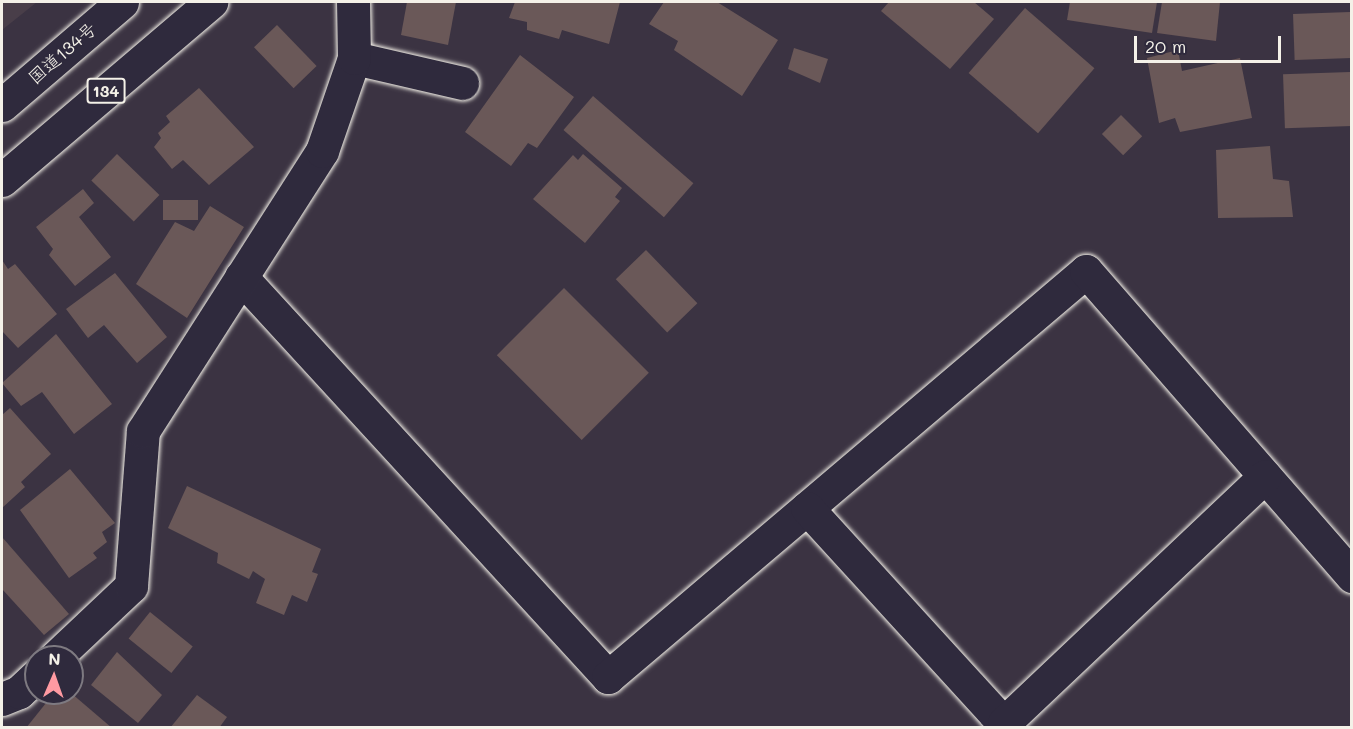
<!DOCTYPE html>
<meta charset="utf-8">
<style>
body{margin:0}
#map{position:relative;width:1353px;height:729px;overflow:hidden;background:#3b3342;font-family:Mali,"Klee One",sans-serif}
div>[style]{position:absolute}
.built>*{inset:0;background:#493e49}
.building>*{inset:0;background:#6a5858;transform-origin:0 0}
.roads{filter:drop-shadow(0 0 2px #f4f1e8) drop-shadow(0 0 2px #f4f1e8)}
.minor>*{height:33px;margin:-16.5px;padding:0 16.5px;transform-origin:16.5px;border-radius:16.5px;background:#2f2a3d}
.trunk>*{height:33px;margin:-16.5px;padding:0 16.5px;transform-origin:16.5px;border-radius:16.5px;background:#2f2a3d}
span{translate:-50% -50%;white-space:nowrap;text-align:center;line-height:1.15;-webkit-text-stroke:4.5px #2f2a3d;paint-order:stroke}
.shield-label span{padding:2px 4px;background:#2f2a3d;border:2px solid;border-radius:4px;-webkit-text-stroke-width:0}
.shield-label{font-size:16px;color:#f4f1e8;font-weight:700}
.street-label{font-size:18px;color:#f4f1e8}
.frame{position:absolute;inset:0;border:3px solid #f4f1e8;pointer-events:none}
.north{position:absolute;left:24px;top:645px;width:60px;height:60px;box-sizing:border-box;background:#2f2a3d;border:2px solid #7e7a81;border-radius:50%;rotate:2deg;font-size:16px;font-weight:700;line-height:24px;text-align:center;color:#f4f1e8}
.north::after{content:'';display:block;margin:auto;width:21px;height:27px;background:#ff9aa2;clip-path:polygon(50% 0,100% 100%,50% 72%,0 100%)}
.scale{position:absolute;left:1134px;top:36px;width:147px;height:27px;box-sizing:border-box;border:3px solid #f4f1e8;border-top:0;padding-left:8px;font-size:18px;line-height:21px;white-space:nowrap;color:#f4f1e8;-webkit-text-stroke:4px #2f2a3d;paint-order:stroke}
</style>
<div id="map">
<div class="built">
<i style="clip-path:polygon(2px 2px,37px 2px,2px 30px)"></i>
</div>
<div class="building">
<i style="clip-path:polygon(407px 2px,456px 2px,448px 45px,401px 35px)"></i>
<i style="clip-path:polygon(515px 2px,620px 2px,609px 44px,562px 30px,559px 39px,527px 30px,527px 22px,509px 18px)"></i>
<i style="clip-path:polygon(664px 2px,717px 2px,778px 40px,742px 96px,674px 50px,678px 41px,649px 24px)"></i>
<i style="clip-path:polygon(889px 2px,974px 2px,994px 19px,950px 69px,881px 11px)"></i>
<i style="clip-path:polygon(1070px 2px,1157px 2px,1152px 33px,1067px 20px)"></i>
<i style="clip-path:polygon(1162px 2px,1220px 2px,1216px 41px,1157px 33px)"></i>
<i style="left:1025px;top:8px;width:92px;height:86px;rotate:41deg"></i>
<i style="left:1350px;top:12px;width:46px;height:57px;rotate:88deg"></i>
<i style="left:277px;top:25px;width:57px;height:32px;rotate:46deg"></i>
<i style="clip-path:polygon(794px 48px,828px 59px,820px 83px,788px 69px)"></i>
<i style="clip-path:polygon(1178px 50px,1182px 71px,1240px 58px,1252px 118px,1180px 132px,1175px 118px,1159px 123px,1147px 58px)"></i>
<i style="clip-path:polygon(520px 55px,574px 97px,537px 148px,528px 143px,511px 166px,465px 132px)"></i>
<i style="left:1350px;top:72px;width:54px;height:67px;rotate:88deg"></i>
<i style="clip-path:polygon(199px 88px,254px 147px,209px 185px,183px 160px,172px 169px,154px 147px,161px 138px,158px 133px,170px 122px,166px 116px)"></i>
<i style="left:593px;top:96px;width:133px;height:45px;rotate:41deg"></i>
<i style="left:1121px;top:115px;width:30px;height:27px;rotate:45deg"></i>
<i style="clip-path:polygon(1270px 146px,1273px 179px,1289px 181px,1293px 217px,1218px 218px,1216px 150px)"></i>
<i style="left:117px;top:154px;width:59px;height:37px;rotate:44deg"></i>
<i style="clip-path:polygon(583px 154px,622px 188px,615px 197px,620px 201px,585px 243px,533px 199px,573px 155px,578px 160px)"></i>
<i style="clip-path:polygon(83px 189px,94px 203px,79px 217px,111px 257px,75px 286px,49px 255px,53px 249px,36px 227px)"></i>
<i style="left:163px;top:200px;width:35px;height:20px"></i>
<i style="clip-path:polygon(210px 206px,244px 227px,187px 318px,136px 284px,175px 222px,194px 231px)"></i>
<i style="left:646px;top:250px;width:74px;height:42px;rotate:46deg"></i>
<i style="clip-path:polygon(2px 260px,8px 269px,15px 264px,57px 314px,18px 348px,2px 331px)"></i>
<i style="clip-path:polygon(115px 273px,167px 337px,137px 363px,104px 325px,88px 338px,66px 309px)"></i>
<i style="left:564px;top:288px;width:120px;height:95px;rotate:45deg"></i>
<i style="clip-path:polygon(56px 334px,112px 404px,74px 434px,42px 392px,21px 406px,2px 383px)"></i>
<i style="clip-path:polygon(10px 408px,51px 454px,21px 482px,25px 487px,2px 508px,2px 415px)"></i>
<i style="clip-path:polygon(70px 469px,115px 523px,102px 532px,107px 542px,93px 553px,97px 558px,69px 578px,20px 510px)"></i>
<i style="clip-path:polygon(187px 486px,321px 549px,312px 572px,318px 574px,307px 602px,292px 595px,284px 615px,256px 603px,265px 579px,253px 571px,249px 579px,217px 563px,218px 553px,168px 528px)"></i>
<i style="clip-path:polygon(2px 537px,69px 614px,44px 635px,2px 589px)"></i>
<i style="left:150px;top:612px;width:55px;height:34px;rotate:39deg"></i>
<i style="clip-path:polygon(117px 652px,162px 695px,138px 723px,91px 685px)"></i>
<i style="clip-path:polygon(54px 693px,71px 693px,112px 728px,26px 728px)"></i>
<i style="clip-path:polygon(197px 695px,227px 717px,219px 728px,170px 728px)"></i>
</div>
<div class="roads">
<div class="minor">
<i style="left:354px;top:58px;width:111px;rotate:13deg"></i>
<i style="left:241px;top:277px;width:543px;rotate:47.46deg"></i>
<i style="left:608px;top:677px;width:627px;rotate:-40.34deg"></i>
<i style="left:1086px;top:271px;width:405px;rotate:48.9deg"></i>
<i style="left:807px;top:508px;width:298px;rotate:47.6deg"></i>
<i style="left:56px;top:657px;width:103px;rotate:-43.4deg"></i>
<i style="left:131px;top:586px;width:155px;rotate:-85.6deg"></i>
<i style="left:143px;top:431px;width:332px;rotate:-57.4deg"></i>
<i style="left:322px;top:151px;width:98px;rotate:-71deg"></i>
<i style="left:354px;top:58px;width:56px;rotate:-91deg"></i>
<i style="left:2px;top:699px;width:18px;rotate:-22deg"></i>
<i style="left:19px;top:692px;width:23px;rotate:-43deg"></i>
<i style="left:1004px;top:723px;width:359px;rotate:-43.4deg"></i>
</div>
<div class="trunk">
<i style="left:2px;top:105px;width:158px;rotate:-40.6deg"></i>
<i style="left:2px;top:180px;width:275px;rotate:-40.4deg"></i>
</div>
</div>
<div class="shield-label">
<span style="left:106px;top:91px">134</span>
</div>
<div class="street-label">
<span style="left:62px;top:53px;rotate:-41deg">国道134号</span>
</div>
<div class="frame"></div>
<div class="north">N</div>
<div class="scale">20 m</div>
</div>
